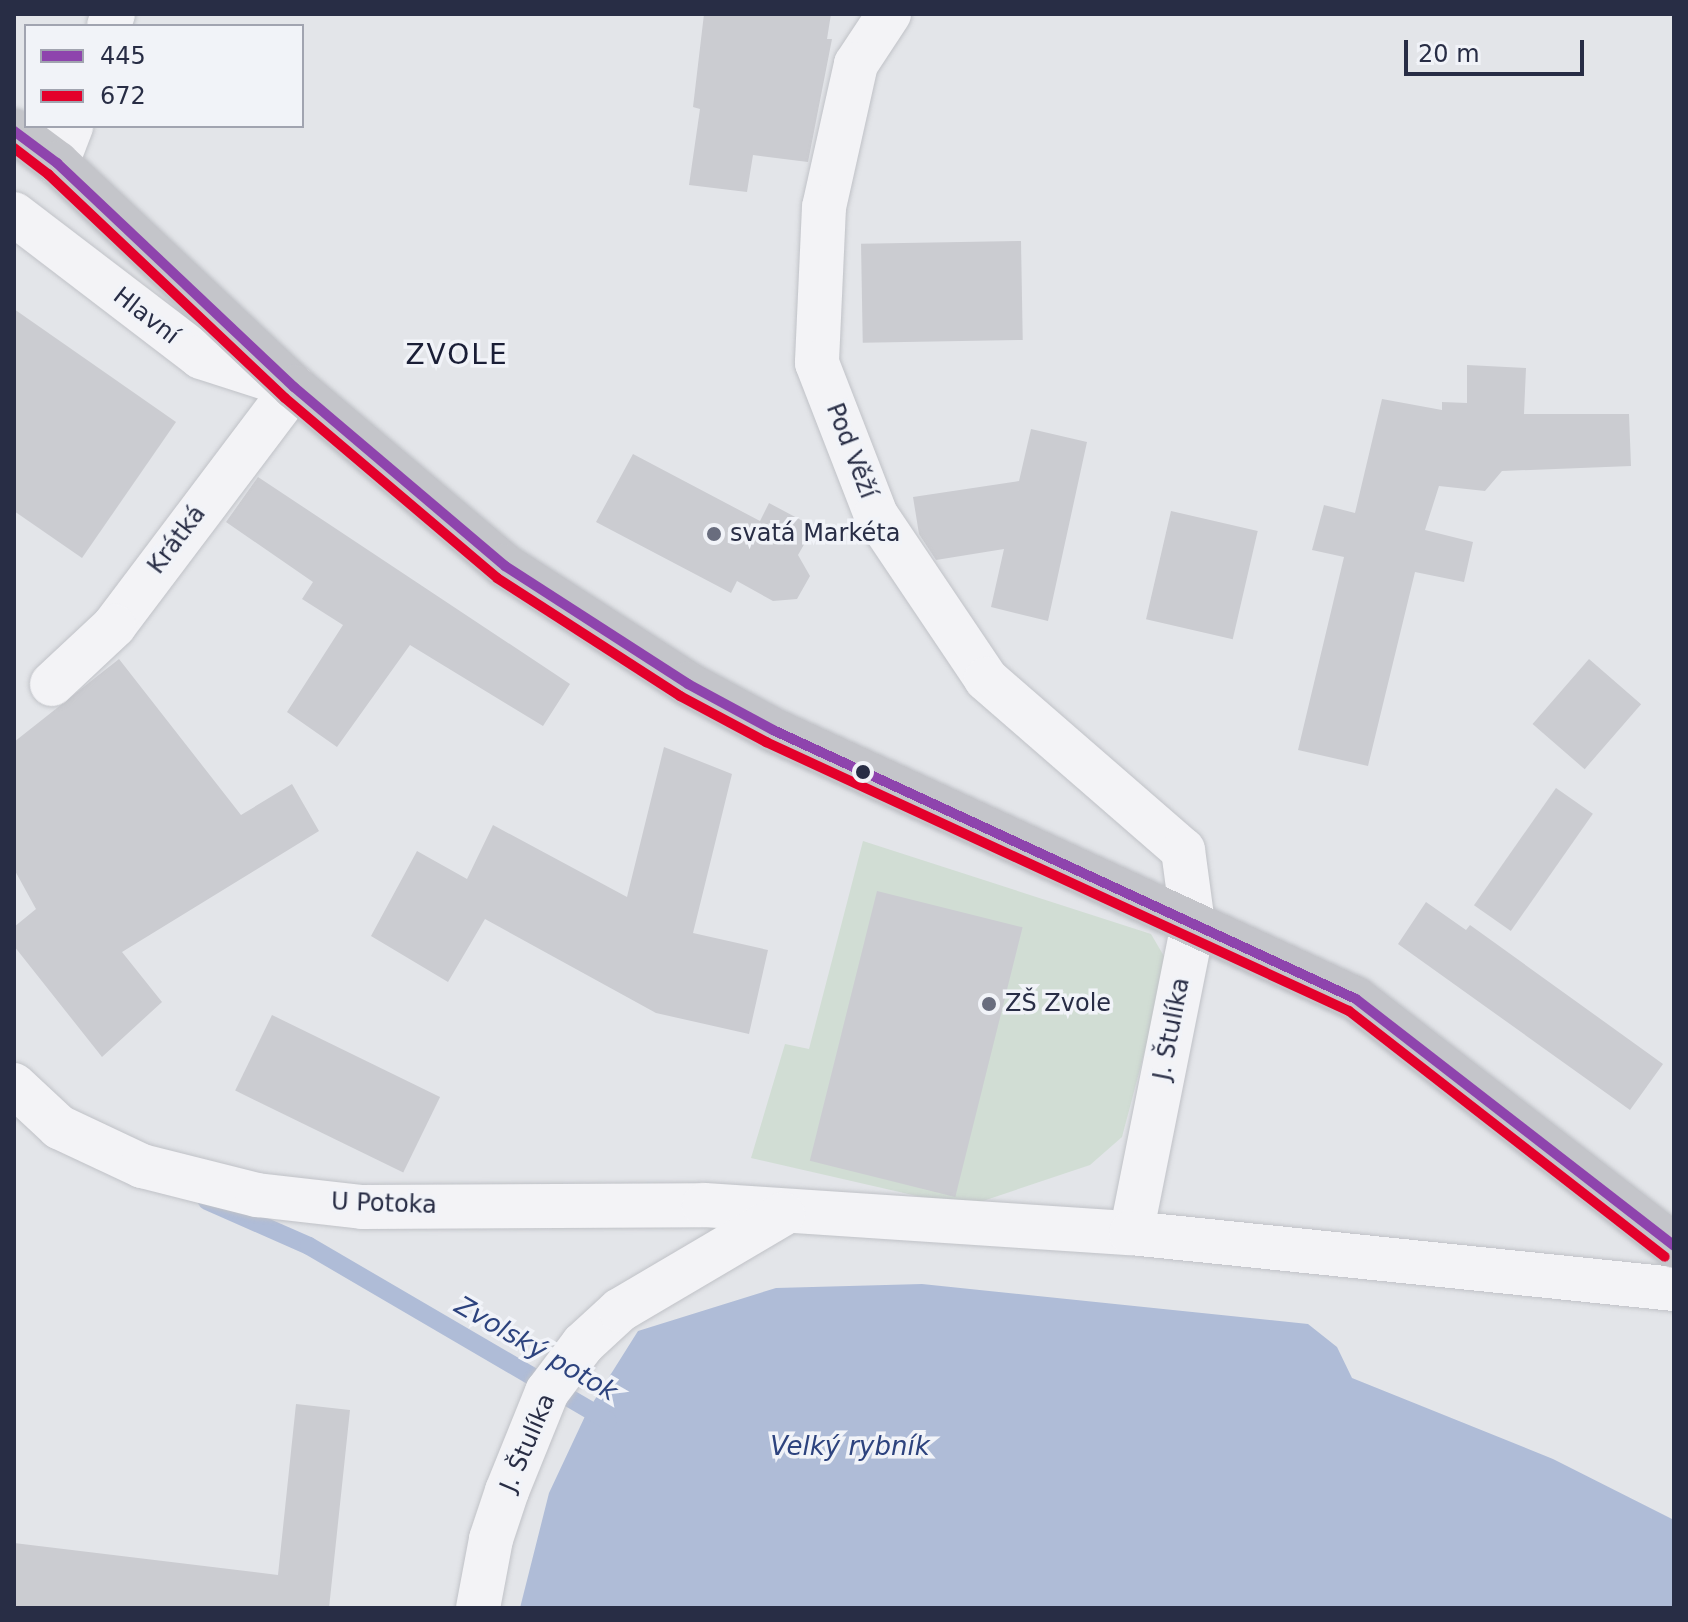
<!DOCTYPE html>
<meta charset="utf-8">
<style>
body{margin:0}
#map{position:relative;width:1688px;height:1622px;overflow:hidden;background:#e3e5e9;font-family:"DejaVu Sans",sans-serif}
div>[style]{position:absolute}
.green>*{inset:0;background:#d1ddd4}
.water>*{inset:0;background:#afbcd7}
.stream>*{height:18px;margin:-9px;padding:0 9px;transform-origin:9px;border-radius:9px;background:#afbcd7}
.building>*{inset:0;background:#cbccd1;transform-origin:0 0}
.roads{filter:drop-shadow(0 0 2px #c0c2c7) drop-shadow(0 0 2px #c0c2c7)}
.street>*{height:44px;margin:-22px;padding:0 22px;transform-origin:22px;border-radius:22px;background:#f3f3f6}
.secondary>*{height:44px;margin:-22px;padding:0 22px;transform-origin:22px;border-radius:22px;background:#c4c5ca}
.bus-1>*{height:10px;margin:-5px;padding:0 5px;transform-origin:5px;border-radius:5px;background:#8e44ad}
.bus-2>*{height:10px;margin:-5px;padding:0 5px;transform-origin:5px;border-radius:5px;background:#e4002b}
.dots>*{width:22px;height:22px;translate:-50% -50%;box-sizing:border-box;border:4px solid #f1f3f8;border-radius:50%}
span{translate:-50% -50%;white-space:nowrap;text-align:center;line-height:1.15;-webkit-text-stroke:7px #f1f3f8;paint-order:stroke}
.street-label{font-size:24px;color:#282d45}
.poi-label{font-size:24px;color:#282d45}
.left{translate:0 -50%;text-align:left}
.water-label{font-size:26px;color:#2d437e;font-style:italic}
.quarter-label{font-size:28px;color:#1a1e36;letter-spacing:2px}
.frame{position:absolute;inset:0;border:16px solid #282d45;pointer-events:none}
.legend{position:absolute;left:24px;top:24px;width:280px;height:104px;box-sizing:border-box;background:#f1f3f8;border:2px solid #a1a4b0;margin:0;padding:10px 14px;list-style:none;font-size:24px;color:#282d45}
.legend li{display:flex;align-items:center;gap:16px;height:40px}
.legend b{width:40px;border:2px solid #a1a4b0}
.scale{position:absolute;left:1404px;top:40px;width:180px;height:36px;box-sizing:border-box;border:4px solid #282d45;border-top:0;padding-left:10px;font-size:24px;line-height:28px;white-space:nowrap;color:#282d45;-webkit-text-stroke:6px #f1f3f8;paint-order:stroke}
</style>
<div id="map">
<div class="green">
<i style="clip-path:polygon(863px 841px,1151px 934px,1168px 963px,1122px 1137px,1090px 1165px,965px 1207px,751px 1158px,785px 1044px,809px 1049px)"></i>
</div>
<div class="water">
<i style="clip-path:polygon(922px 1284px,1308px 1324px,1337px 1347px,1352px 1378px,1553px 1459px,1674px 1520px,1674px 1608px,520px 1608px,549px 1493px,587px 1412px,638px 1331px,776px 1288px)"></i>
</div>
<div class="stream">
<i style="left:207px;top:1201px;width:111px;rotate:23.8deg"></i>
<i style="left:309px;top:1246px;width:346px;rotate:30.3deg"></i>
</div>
<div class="building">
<i style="clip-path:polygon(704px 14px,831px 14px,827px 39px,832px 39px,808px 162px,753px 155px,747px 192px,689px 185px,700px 109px,693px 107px)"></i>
<i style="left:1021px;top:241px;width:99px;height:160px;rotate:89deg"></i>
<i style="clip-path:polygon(14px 309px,176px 422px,82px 558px,14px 511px)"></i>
<i style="clip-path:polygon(1467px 365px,1526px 368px,1524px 414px,1629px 414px,1631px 466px,1502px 471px,1485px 491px,1439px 486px,1425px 530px,1473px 542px,1464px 582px,1415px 572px,1368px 766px,1298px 750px,1344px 557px,1312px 550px,1324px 505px,1355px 513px,1382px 399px,1442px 410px,1442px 402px,1467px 403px)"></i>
<i style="clip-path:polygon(1031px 429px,1087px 442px,1048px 621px,991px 607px,1004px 549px,936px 560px,919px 534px,913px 497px,1019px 481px)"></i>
<i style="clip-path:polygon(633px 454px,760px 521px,769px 503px,814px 527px,798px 555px,810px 576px,797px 599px,773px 601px,737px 581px,731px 593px,596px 522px)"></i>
<i style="clip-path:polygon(258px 477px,570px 684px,543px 726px,410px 645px,337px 747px,287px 712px,343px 625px,302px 599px,313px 582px,226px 522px)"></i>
<i style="left:1171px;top:511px;width:89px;height:111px;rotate:13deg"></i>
<i style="clip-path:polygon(119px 659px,241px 815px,292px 784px,319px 831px,122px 952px,162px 1002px,102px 1057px,14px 946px,14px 927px,36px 909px,14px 869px,14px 742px)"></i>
<i style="left:1589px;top:659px;width:69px;height:86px;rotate:41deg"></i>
<i style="clip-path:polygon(664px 747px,732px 774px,693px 933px,768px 950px,749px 1034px,656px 1013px,485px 919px,448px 982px,371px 936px,417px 851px,467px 879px,493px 825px,627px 897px)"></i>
<i style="left:1556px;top:788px;width:45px;height:143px;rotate:35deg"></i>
<i style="left:877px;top:891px;width:150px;height:278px;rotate:14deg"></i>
<i style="clip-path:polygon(1426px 902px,1466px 930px,1470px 925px,1663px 1064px,1630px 1110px,1398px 944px)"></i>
<i style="left:272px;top:1015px;width:187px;height:84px;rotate:26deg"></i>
<i style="clip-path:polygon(296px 1404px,350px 1410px,329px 1608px,14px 1608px,14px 1543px,278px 1575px)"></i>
</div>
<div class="roads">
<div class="street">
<i style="left:889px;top:14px;width:60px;rotate:123.4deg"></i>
<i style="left:856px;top:64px;width:147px;rotate:102.6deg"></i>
<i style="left:824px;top:207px;width:156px;rotate:92.6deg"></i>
<i style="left:817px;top:363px;width:163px;rotate:68.8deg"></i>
<i style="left:876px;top:515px;width:197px;rotate:56.1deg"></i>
<i style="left:986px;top:679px;width:261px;rotate:41deg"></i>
<i style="left:1183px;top:850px;width:75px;rotate:82.3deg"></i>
<i style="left:1193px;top:924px;width:315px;rotate:101.3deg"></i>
<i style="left:109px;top:26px;width:13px;rotate:-72deg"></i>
<i style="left:57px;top:163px;width:40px;rotate:-69deg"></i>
<i style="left:14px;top:214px;width:235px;rotate:37.4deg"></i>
<i style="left:201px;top:357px;width:98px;rotate:17.9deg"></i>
<i style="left:294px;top:387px;width:299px;rotate:127deg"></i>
<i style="left:114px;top:626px;width:85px;rotate:136.9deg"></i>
<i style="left:14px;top:1085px;width:62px;rotate:43deg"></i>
<i style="left:59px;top:1127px;width:92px;rotate:25.2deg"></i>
<i style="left:142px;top:1166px;width:119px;rotate:14.2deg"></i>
<i style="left:257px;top:1195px;width:106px;rotate:6.5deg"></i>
<i style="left:362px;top:1207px;width:342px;rotate:-0.3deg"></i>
<i style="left:704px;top:1205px;width:428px;rotate:3.8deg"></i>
<i style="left:1131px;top:1233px;width:546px;rotate:5.89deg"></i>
<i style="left:478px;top:1608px;width:70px;rotate:-79.3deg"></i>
<i style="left:491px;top:1539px;width:51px;rotate:-71.6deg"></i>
<i style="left:507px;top:1491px;width:107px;rotate:-68deg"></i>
<i style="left:547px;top:1392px;width:60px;rotate:-53.1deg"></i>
<i style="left:583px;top:1344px;width:50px;rotate:-42.6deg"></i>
<i style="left:620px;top:1310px;width:189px;rotate:-30.5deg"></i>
</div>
<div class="secondary">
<i style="left:14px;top:131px;width:54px;rotate:36.7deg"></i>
<i style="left:57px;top:163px;width:326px;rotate:43.4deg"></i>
<i style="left:294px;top:387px;width:277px;rotate:40.3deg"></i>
<i style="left:505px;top:566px;width:218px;rotate:32.8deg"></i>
<i style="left:688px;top:684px;width:97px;rotate:28.4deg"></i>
<i style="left:773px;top:730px;width:642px;rotate:24.77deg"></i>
<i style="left:1356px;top:999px;width:403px;rotate:37.8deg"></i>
</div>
</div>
<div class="bus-1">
<i style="left:14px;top:131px;width:54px;rotate:36.7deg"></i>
<i style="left:57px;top:163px;width:326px;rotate:43.4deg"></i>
<i style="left:294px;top:387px;width:277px;rotate:40.3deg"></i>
<i style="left:505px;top:566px;width:218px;rotate:32.8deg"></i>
<i style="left:688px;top:684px;width:97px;rotate:28.4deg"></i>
<i style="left:773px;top:730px;width:642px;rotate:24.77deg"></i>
<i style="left:1356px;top:999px;width:403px;rotate:37.8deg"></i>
</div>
<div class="bus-2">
<i style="left:14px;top:148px;width:43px;rotate:37.4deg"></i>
<i style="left:48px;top:174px;width:326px;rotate:43.4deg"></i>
<i style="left:285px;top:398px;width:278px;rotate:40.3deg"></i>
<i style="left:497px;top:578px;width:218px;rotate:32.8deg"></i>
<i style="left:680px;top:696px;width:98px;rotate:28.1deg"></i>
<i style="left:766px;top:742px;width:642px;rotate:24.77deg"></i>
<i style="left:1349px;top:1011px;width:400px;rotate:37.9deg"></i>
</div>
<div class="dots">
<i style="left:714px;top:534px;background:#696d7e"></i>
<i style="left:863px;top:772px;background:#282d45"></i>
<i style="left:989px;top:1004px;background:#696d7e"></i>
</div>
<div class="street-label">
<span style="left:146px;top:316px;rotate:38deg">Hlavní</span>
<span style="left:851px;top:451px;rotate:69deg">Pod Věží</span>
<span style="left:177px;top:540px;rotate:-53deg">Krátká</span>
<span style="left:1172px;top:1029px;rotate:-79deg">J. Štulíka</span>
<span style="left:384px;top:1204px;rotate:2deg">U Potoka</span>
<span style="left:528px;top:1443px;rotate:-67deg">J. Štulíka</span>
</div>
<div class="poi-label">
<span class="left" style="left:730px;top:534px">svatá Markéta</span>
<span class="left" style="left:1005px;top:1004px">ZŠ Zvole</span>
</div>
<div class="water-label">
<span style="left:536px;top:1349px;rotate:30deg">Zvolský potok</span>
<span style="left:850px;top:1447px">Velký rybník</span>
</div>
<div class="quarter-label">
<span style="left:457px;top:355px">ZVOLE</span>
</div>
<div class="frame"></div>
<ul class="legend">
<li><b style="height:10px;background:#8e44ad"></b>445</li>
<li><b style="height:10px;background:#e4002b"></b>672</li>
</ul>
<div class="scale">20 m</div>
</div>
